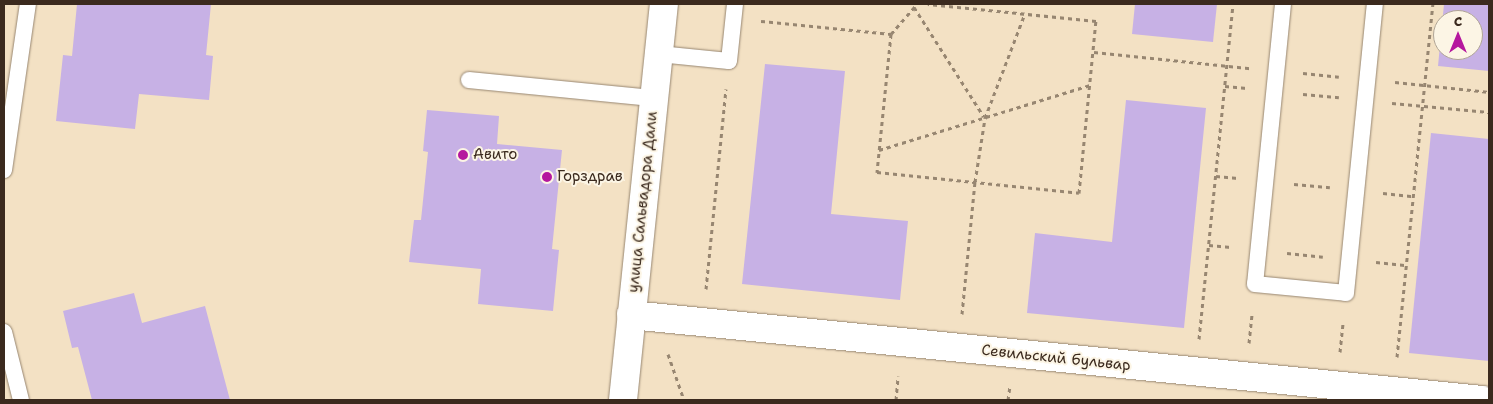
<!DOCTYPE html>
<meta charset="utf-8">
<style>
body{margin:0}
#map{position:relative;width:1493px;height:404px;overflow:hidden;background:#f3e1c4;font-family:"Shantell Sans",sans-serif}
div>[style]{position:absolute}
.building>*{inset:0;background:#c7b1e5}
.path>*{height:3px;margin-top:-1.5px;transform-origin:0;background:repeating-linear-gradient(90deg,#978671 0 4px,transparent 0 8px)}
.roads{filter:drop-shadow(0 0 1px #978671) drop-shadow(0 0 1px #978671)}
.lane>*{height:16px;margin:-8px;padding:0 8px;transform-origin:8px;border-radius:8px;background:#fff}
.street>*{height:28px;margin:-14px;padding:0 14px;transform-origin:14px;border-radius:14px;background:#fff}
.dots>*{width:14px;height:14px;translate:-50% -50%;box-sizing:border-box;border:2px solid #fcf5e5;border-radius:50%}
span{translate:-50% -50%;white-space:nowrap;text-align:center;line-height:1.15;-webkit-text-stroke:4px #fcf5e5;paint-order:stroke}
.poi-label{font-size:15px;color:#3b2a1e}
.left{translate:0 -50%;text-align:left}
.street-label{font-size:15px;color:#3b2a1e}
.frame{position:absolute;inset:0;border:5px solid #3b2a1e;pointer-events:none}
.north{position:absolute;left:1433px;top:10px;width:50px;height:50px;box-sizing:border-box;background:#fcf5e5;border:1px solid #afa495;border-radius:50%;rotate:0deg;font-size:14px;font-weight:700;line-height:20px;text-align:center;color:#3b2a1e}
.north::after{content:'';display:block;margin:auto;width:18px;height:22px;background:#b5179e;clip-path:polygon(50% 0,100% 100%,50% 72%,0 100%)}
</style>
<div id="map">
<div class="building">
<i style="clip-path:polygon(77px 4px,211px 4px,206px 55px,213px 56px,209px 100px,139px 94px,135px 129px,56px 121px,63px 55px,72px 56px)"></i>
<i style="clip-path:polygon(1135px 4px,1217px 4px,1213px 42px,1132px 34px)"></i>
<i style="clip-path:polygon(evenodd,1444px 4px,1489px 4px,1489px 71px,1438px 66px,1444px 4px,1443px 20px,1473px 20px,1473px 50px,1443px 50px,1443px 20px)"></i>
<i style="clip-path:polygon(765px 64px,845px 71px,831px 214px,908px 221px,900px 300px,742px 284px)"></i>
<i style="clip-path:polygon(1126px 100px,1206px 108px,1184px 328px,1027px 313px,1035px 233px,1112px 242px)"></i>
<i style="clip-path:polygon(427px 110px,499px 116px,497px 144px,562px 150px,552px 249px,559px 250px,553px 311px,478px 304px,481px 269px,409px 262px,414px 220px,421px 220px,428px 152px,423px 151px)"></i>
<i style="clip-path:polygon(1431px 133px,1489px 139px,1489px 361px,1409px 353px)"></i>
<i style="clip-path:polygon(134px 293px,142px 323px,205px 306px,230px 400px,92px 400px,78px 347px,72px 348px,63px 311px)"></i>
</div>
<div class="path">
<i style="left:914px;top:7px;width:130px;rotate:57.5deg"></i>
<i style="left:761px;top:21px;width:131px;rotate:5.7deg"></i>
<i style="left:891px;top:34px;width:139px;rotate:95.8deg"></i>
<i style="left:877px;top:172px;width:203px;rotate:5.9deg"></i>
<i style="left:1079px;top:193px;width:173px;rotate:-84.4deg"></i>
<i style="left:1096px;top:21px;width:169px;rotate:-174.2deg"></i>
<i style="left:891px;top:34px;width:40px;rotate:-49deg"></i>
<i style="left:1094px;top:52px;width:157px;rotate:5.9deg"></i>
<i style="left:1303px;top:73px;width:36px;rotate:6deg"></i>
<i style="left:1395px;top:82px;width:95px;rotate:6.1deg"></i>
<i style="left:1225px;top:86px;width:22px;rotate:5deg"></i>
<i style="left:1303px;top:94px;width:36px;rotate:5deg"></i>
<i style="left:1392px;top:103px;width:97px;rotate:5.3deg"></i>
<i style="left:879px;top:150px;width:221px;rotate:-17.1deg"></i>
<i style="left:1216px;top:176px;width:22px;rotate:5deg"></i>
<i style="left:1294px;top:184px;width:36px;rotate:5deg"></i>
<i style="left:1383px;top:193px;width:30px;rotate:6deg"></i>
<i style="left:1209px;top:245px;width:22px;rotate:5deg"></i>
<i style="left:1287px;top:253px;width:36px;rotate:6deg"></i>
<i style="left:1376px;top:262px;width:31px;rotate:6deg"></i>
<i style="left:706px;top:289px;width:201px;rotate:-84.3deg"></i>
<i style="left:962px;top:314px;width:133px;rotate:-84.4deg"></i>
<i style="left:975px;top:182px;width:65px;rotate:-81.1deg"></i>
<i style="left:985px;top:118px;width:112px;rotate:-69.1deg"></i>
<i style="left:1199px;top:339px;width:337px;rotate:-84.2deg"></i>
<i style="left:1249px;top:343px;width:31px;rotate:-84deg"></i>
<i style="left:1340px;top:352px;width:31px;rotate:-84deg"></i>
<i style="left:668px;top:354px;width:49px;rotate:70.8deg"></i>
<i style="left:1397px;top:357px;width:355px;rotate:-84.2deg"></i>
<i style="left:896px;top:400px;width:24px;rotate:-85deg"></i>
<i style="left:1008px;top:400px;width:14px;rotate:-82deg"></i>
</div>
<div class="roads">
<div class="lane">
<i style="left:1283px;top:4px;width:281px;rotate:95.7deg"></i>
<i style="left:1255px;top:284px;width:91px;rotate:5.6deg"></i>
<i style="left:1346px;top:293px;width:290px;rotate:-84.3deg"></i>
<i style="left:659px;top:54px;width:70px;rotate:5.7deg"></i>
<i style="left:729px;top:61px;width:57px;rotate:-84deg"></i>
<i style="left:469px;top:80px;width:186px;rotate:5.6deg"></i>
<i style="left:4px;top:170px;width:168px;rotate:-81.8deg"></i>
<i style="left:4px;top:332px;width:70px;rotate:76deg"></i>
</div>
<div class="street">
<i style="left:631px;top:315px;width:855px;rotate:5.7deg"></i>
<i style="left:623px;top:400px;width:398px;rotate:-84.1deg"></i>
</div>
</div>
<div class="dots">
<i style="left:463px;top:155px;background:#b5179e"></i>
<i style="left:547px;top:177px;background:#b5179e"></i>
</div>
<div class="poi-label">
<span class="left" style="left:473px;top:155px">Авито</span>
<span class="left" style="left:557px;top:177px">Горздрав</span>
</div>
<div class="street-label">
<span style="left:643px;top:202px;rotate:-84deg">улица Сальвадора Дали</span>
<span style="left:1056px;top:358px;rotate:6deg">Севильский бульвар</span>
</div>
<div class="frame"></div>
<div class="north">С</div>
</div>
